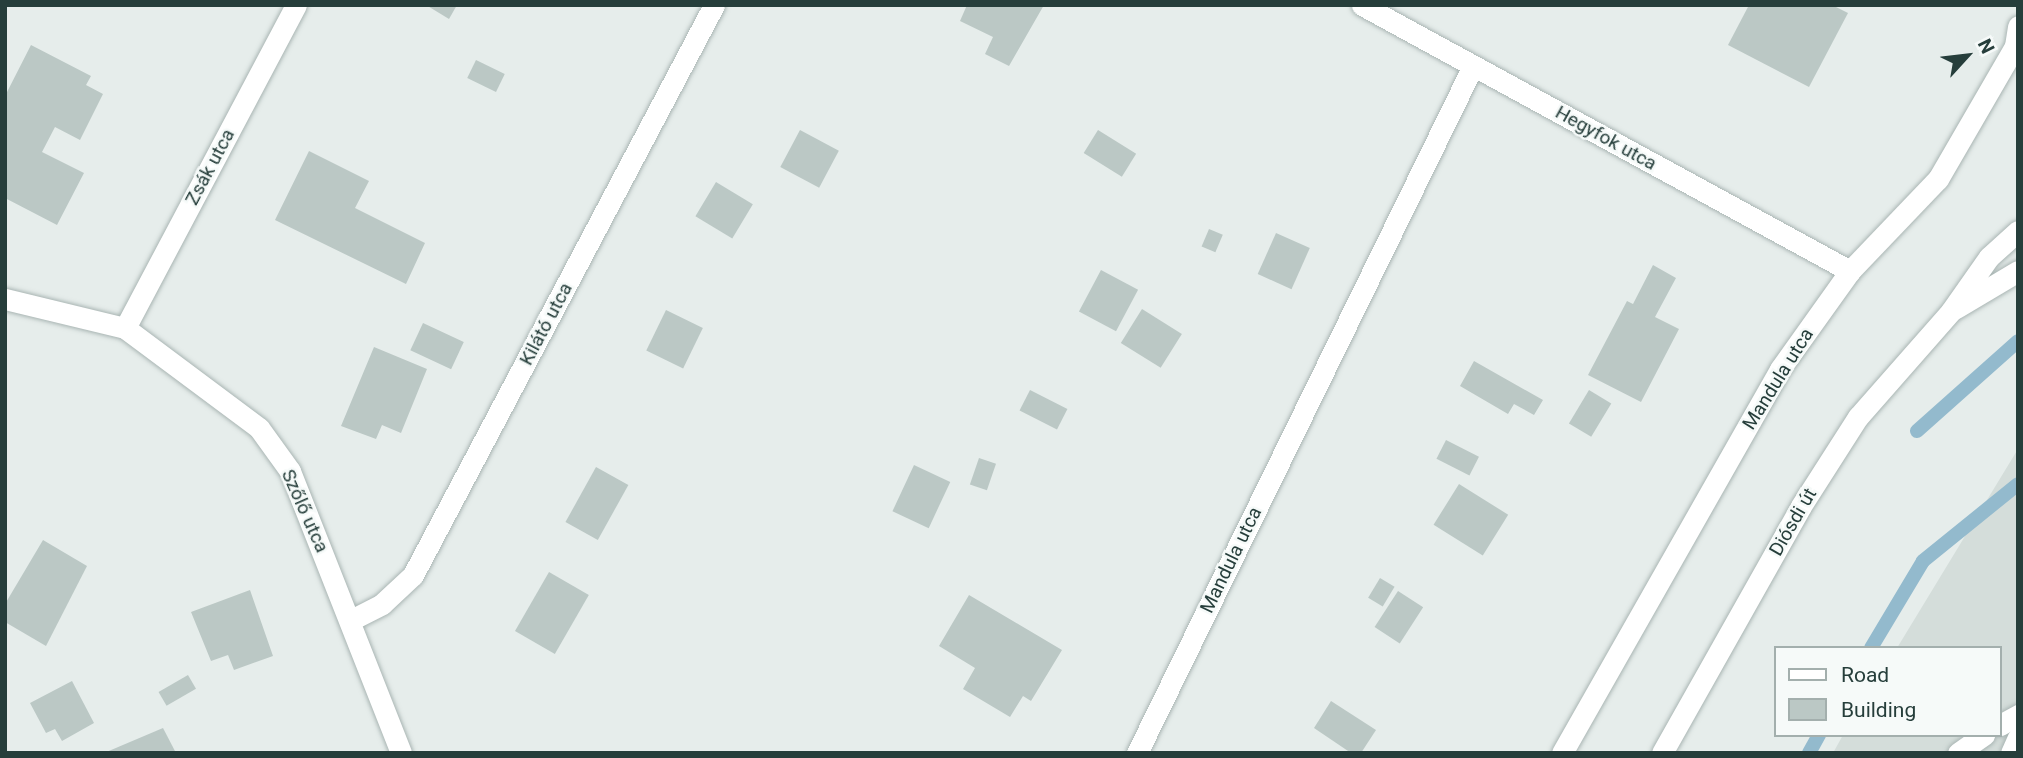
<!DOCTYPE html>
<meta charset="utf-8">
<style>
body{margin:0}
#map{position:relative;width:2023px;height:758px;overflow:hidden;background:#e6edeb;font-family:Roboto,sans-serif}
div>[style]{position:absolute}
.built>*{inset:0;background:#d4ddda}
.stream>*{height:14px;margin:-7px;padding:0 7px;transform-origin:7px;border-radius:7px;background:#93bacd}
.building>*{inset:0;background:#bbc8c5;transform-origin:0 0}
.roads{filter:drop-shadow(0 0 2px #a9b5b3) drop-shadow(0 0 2px #a9b5b3)}
.service>*{height:21px;margin:-10.5px;padding:0 10.5px;transform-origin:10.5px;border-radius:10.5px;background:#fff}
.minor>*{height:21px;margin:-10.5px;padding:0 10.5px;transform-origin:10.5px;border-radius:10.5px;background:#fff}
.secondary>*{height:21px;margin:-10.5px;padding:0 10.5px;transform-origin:10.5px;border-radius:10.5px;background:#fff}
span{translate:-50% -50%;white-space:nowrap;text-align:center;line-height:1.15;-webkit-text-stroke:5px #f6faf9;paint-order:stroke}
.street-label{font-size:19px;color:#263e3b}
.frame{position:absolute;inset:0;border:7px solid #263e3b;pointer-events:none}
.legend{position:absolute;left:1774px;top:646px;width:228px;height:91px;box-sizing:border-box;background:#f6faf9;border:2px solid #a3afad;margin:0;padding:9px 12px;list-style:none;font-size:21px;color:#263e3b}
.legend li{display:flex;align-items:center;gap:14px;height:35px}
.legend b{width:35px;border:2px solid #a3afad}
.north{position:absolute;left:1932px;top:21px;width:70px;height:70px;-webkit-text-stroke:5px #f6faf9;paint-order:stroke;rotate:63deg;font-size:19px;font-weight:700;line-height:28px;text-align:center;color:#263e3b}
.north::after{content:'';display:block;margin:auto;width:24px;height:32px;background:#263e3b;clip-path:polygon(50% 0,100% 100%,50% 72%,0 100%)}
</style>
<div id="map">
<div class="built">
<i style="clip-path:polygon(2018px 449px,2018px 753px,1833px 753px,1843px 735px,2000px 735px,2000px 648px,1897px 648px)"></i>
</div>
<div class="stream">
<i style="left:1917px;top:431px;width:135px;rotate:-41.7deg"></i>
<i style="left:1871px;top:648px;width:101px;rotate:-59.1deg"></i>
<i style="left:1923px;top:561px;width:122px;rotate:-39deg"></i>
<i style="left:1809px;top:753px;width:21px;rotate:-61deg"></i>
</div>
<div class="building">
<i style="clip-path:polygon(426px 5px,457px 5px,449px 19px)"></i>
<i style="clip-path:polygon(967px 5px,1044px 5px,1009px 66px,985px 54px,993px 37px,960px 21px)"></i>
<i style="clip-path:polygon(1749px 5px,1832px 5px,1848px 13px,1809px 87px,1728px 45px)"></i>
<i style="clip-path:polygon(31px 45px,91px 76px,86px 85px,103px 94px,80px 140px,55px 127px,42px 152px,84px 173px,57px 225px,5px 198px,5px 96px)"></i>
<i style="left:476px;top:60px;width:32px;height:20px;rotate:26deg"></i>
<i style="left:800px;top:130px;width:44px;height:42px;rotate:28deg"></i>
<i style="left:1098px;top:130px;width:45px;height:27px;rotate:32deg"></i>
<i style="clip-path:polygon(309px 151px,369px 181px,355px 208px,425px 243px,406px 284px,275px 220px)"></i>
<i style="left:716px;top:182px;width:43px;height:40px;rotate:31deg"></i>
<i style="left:1209px;top:229px;width:15px;height:19px;rotate:23deg"></i>
<i style="left:1276px;top:233px;width:37px;height:45px;rotate:24deg"></i>
<i style="clip-path:polygon(1653px 265px,1676px 278px,1655px 317px,1679px 329px,1641px 402px,1588px 375px,1627px 301px,1633px 304px)"></i>
<i style="left:1101px;top:270px;width:42px;height:47px;rotate:28deg"></i>
<i style="left:1142px;top:309px;width:47px;height:40px;rotate:32deg"></i>
<i style="left:666px;top:310px;width:41px;height:45px;rotate:26deg"></i>
<i style="left:423px;top:323px;width:45px;height:30px;rotate:25deg"></i>
<i style="clip-path:polygon(374px 347px,427px 369px,401px 433px,382px 425px,376px 439px,341px 426px)"></i>
<i style="clip-path:polygon(1474px 361px,1543px 400px,1534px 415px,1514px 404px,1508px 414px,1460px 386px)"></i>
<i style="left:1030px;top:390px;width:42px;height:23px;rotate:27deg"></i>
<i style="left:1589px;top:390px;width:26px;height:39px;rotate:31deg"></i>
<i style="left:1446px;top:440px;width:37px;height:21px;rotate:27deg"></i>
<i style="left:979px;top:458px;width:18px;height:28px;rotate:19deg"></i>
<i style="left:914px;top:465px;width:40px;height:51px;rotate:25deg"></i>
<i style="left:596px;top:467px;width:37px;height:63px;rotate:29deg"></i>
<i style="left:1459px;top:484px;width:58px;height:48px;rotate:32deg"></i>
<i style="clip-path:polygon(43px 540px,87px 566px,46px 646px,5px 622px,5px 604px)"></i>
<i style="left:549px;top:572px;width:46px;height:68px;rotate:30deg"></i>
<i style="left:1380px;top:578px;width:17px;height:23px;rotate:31deg"></i>
<i style="clip-path:polygon(250px 590px,273px 656px,234px 670px,228px 655px,211px 661px,191px 612px)"></i>
<i style="left:1398px;top:591px;width:30px;height:43px;rotate:33deg"></i>
<i style="clip-path:polygon(969px 595px,1062px 650px,1031px 701px,1023px 696px,1010px 717px,963px 689px,975px 668px,939px 646px)"></i>
<i style="left:188px;top:675px;width:16px;height:34px;rotate:60deg"></i>
<i style="clip-path:polygon(72px 681px,94px 723px,62px 741px,55px 729px,46px 733px,30px 703px)"></i>
<i style="clip-path:polygon(1331px 701px,1376px 730px,1361px 753px,1351px 753px,1314px 728px)"></i>
<i style="clip-path:polygon(163px 728px,176px 753px,104px 753px)"></i>
</div>
<div class="roads">
<div class="service">
<i style="left:2000px;top:725px;width:21px;rotate:-29deg"></i>
<i style="left:1958px;top:753px;width:32px;rotate:-35deg"></i>
<i style="left:2011px;top:753px;width:17px;rotate:-66deg"></i>
</div>
<div class="minor">
<i style="left:1362px;top:5px;width:556px;rotate:28.59deg"></i>
<i style="left:5px;top:299px;width:123px;rotate:13.6deg"></i>
<i style="left:125px;top:328px;width:167px;rotate:36.7deg"></i>
<i style="left:259px;top:428px;width:53px;rotate:54.2deg"></i>
<i style="left:290px;top:471px;width:303px;rotate:68.5deg"></i>
<i style="left:125px;top:328px;width:365px;rotate:-62.1deg"></i>
<i style="left:351px;top:620px;width:35px;rotate:-27deg"></i>
<i style="left:382px;top:604px;width:42px;rotate:-43.1deg"></i>
<i style="left:413px;top:575px;width:645px;rotate:-62.16deg"></i>
<i style="left:1137px;top:753px;width:765px;rotate:-63.94deg"></i>
<i style="left:1562px;top:753px;width:442px;rotate:-60.4deg"></i>
<i style="left:1780px;top:369px;width:120px;rotate:-54.5deg"></i>
<i style="left:1850px;top:271px;width:127px;rotate:-46.3deg"></i>
<i style="left:1938px;top:179px;width:154px;rotate:-59.9deg"></i>
<i style="left:2015px;top:46px;width:20px;rotate:-81deg"></i>
</div>
<div class="secondary">
<i style="left:1956px;top:308px;width:72px;rotate:-30.8deg"></i>
<i style="left:1662px;top:753px;width:283px;rotate:-60.6deg"></i>
<i style="left:1801px;top:506px;width:106px;rotate:-57.4deg"></i>
<i style="left:1858px;top:417px;width:141px;rotate:-48.7deg"></i>
<i style="left:1951px;top:311px;width:66px;rotate:-54.9deg"></i>
<i style="left:1989px;top:257px;width:39px;rotate:-42deg"></i>
</div>
</div>
<div class="street-label">
<span style="left:1606px;top:138px;rotate:29deg">Hegyfok utca</span>
<span style="left:210px;top:167px;rotate:-62deg">Zsák utca</span>
<span style="left:546px;top:324px;rotate:-62deg">Kilátó utca</span>
<span style="left:1778px;top:379px;rotate:-58deg">Mandula utca</span>
<span style="left:305px;top:511px;rotate:66deg">Szőlő utca</span>
<span style="left:1793px;top:522px;rotate:-60deg">Diósdi út</span>
<span style="left:1231px;top:560px;rotate:-64deg">Mandula utca</span>
</div>
<div class="frame"></div>
<ul class="legend">
<li><b style="height:9px;background:#fff"></b>Road</li>
<li><b style="height:19px;background:#bbc8c5"></b>Building</li>
</ul>
<div class="north">N</div>
</div>
